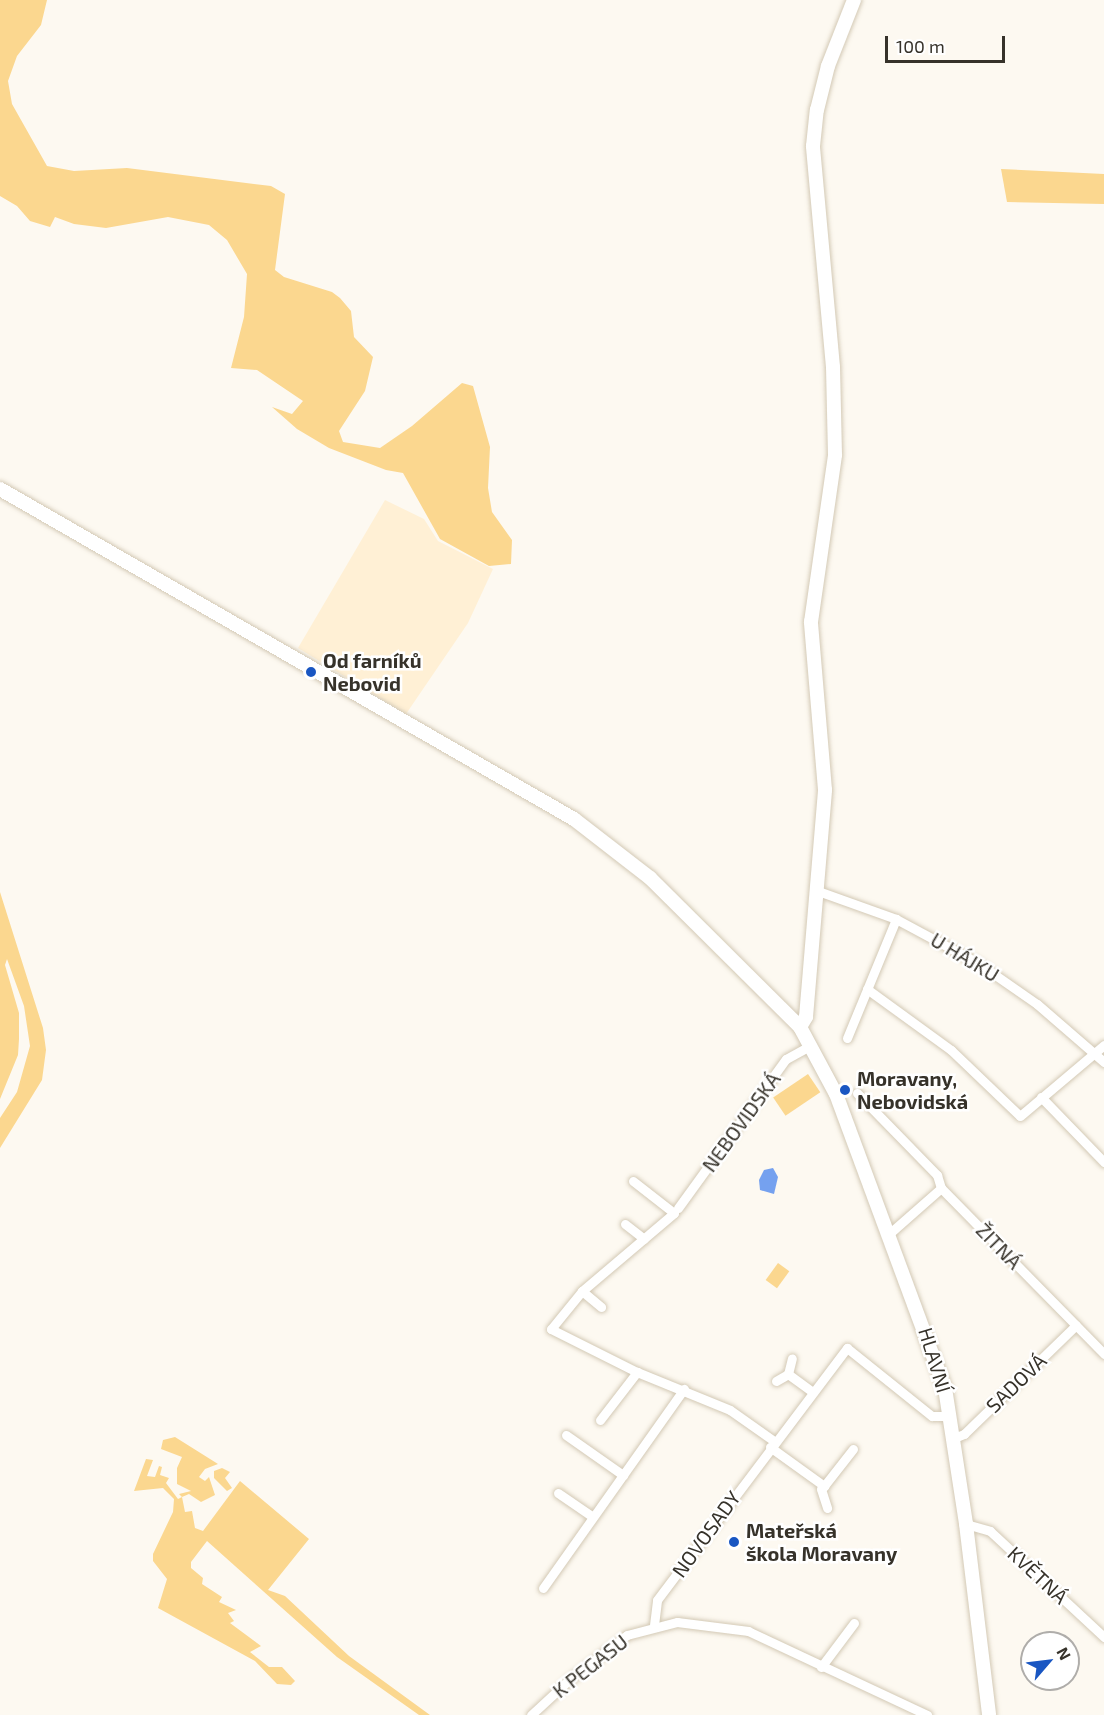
<!DOCTYPE html>
<meta charset="utf-8">
<style>
body{margin:0}
#map{position:relative;width:1104px;height:1715px;overflow:hidden;background:#fdf9f1;font-family:"Exo 2",sans-serif}
div>[style]{position:absolute}
.built>*{inset:0;background:#fff0d5}
.green>*{inset:0;background:#fbd78f;transform-origin:0 0}
.water>*{inset:0;background:#75a1ef}
.roads{filter:drop-shadow(0 0 2px #d3c9b5) drop-shadow(0 0 2px #d3c9b5)}
.street>*{height:9px;margin:-4.5px;padding:0 4.5px;transform-origin:4.5px;border-radius:4.5px;background:#fff}
.secondary>*{height:14px;margin:-7px;padding:0 7px;transform-origin:7px;border-radius:7px;background:#fff}
.dots>*{width:16px;height:16px;translate:-50% -50%;box-sizing:border-box;border:3px solid #fff;border-radius:50%}
span{translate:-50% -50%;white-space:nowrap;text-align:center;line-height:1.15;-webkit-text-stroke:5px #fff;paint-order:stroke}
.poi-label{font-size:20px;color:#36322a;font-weight:700}
.left{translate:0 -50%;text-align:left}
.street-label{font-size:20px;color:#36322a}
.north{position:absolute;left:1020px;top:1631px;width:60px;height:60px;box-sizing:border-box;background:#fff;border:2px solid #afadaa;border-radius:50%;rotate:62deg;font-size:16px;font-weight:700;line-height:24px;text-align:center;color:#36322a}
.north::after{content:'';display:block;margin:auto;width:21px;height:27px;background:#1956c2;clip-path:polygon(50% 0,100% 100%,50% 72%,0 100%)}
.scale{position:absolute;left:885px;top:36px;width:120px;height:27px;box-sizing:border-box;border:3px solid #36322a;border-top:0;padding-left:8px;font-size:18px;line-height:21px;white-space:nowrap;color:#36322a;-webkit-text-stroke:4px #fff;paint-order:stroke}
</style>
<div id="map">
<div class="built">
<i style="clip-path:polygon(385px 500px,424px 519px,438px 541px,493px 569px,468px 623px,406px 714px,298px 648px)"></i>
</div>
<div class="green">
<i style="clip-path:polygon(0 0,47px 0,41px 25px,17px 56px,8px 81px,12px 104px,47px 166px,74px 171px,127px 168px,271px 186px,285px 194px,275px 270px,284px 277px,332px 292px,340px 298px,351px 311px,354px 337px,373px 357px,365px 391px,339px 431px,343px 442px,380px 448px,412px 426px,462px 383px,473px 386px,490px 447px,488px 488px,492px 512px,512px 540px,511px 564px,489px 566px,440px 539px,403px 473px,386px 470px,329px 448px,297px 429px,272px 407px,292px 414px,303px 401px,257px 370px,231px 368px,244px 317px,247px 274px,227px 240px,209px 225px,168px 217px,106px 228px,74px 224px,55px 217px,50px 227px,30px 221px,17px 206px,0 196px)"></i>
<i style="clip-path:polygon(1001px 169px,1104px 174px,1104px 204px,1007px 202px)"></i>
<i style="clip-path:polygon(0 892px,43px 1028px,46px 1050px,42px 1080px,0 1148px,0 1118px,17px 1092px,30px 1046px,24px 1006px,7px 959px,5px 965px,19px 1013px,19px 1039px,18px 1055px,0 1099px)"></i>
<i style="left:808px;top:1074px;width:22px;height:42px;rotate:56deg"></i>
<i style="left:778px;top:1263px;width:14px;height:21px;rotate:36deg"></i>
<i style="clip-path:polygon(175px 1437px,218px 1464px,205px 1469px,199px 1477px,205px 1481px,209px 1477px,215px 1495px,201px 1502px,189px 1494px,182px 1497px,185px 1512px,192px 1511px,195px 1528px,203px 1531px,240px 1481px,309px 1539px,268px 1590px,285px 1596px,349px 1656px,430px 1715px,419px 1715px,337px 1657px,207px 1541px,191px 1562px,191px 1568px,203px 1578px,202px 1584px,222px 1597px,219px 1602px,236px 1610px,228px 1613px,234px 1621px,230px 1623px,261px 1646px,250px 1652px,269px 1667px,282px 1667px,295px 1681px,291px 1685px,277px 1684px,255px 1661px,158px 1608px,167px 1579px,153px 1561px,153px 1554px,173px 1512px,174px 1499px,163px 1488px,134px 1491px,146px 1459px,153px 1460px,147px 1476px,155px 1477px,159px 1466px,162px 1467px,160px 1475px,169px 1478px,166px 1483px,178px 1499px,182px 1497px,179px 1494px,191px 1491px,177px 1484px,177px 1468px,182px 1457px,161px 1449px,163px 1440px)"></i>
<i style="clip-path:polygon(222px 1468px,230px 1472px,225px 1478px,232px 1488px,227px 1491px,214px 1478px,214px 1471px)"></i>
</div>
<div class="water">
<i style="clip-path:polygon(773px 1168px,778px 1177px,774px 1194px,760px 1190px,759px 1180px,764px 1170px)"></i>
</div>
<div class="roads">
<div class="street">
<i style="left:818px;top:891px;width:83px;rotate:19.7deg"></i>
<i style="left:896px;top:919px;width:93px;rotate:28.2deg"></i>
<i style="left:978px;top:963px;width:72px;rotate:34.8deg"></i>
<i style="left:1037px;top:1004px;width:89px;rotate:40.9deg"></i>
<i style="left:867px;top:989px;width:104px;rotate:36deg"></i>
<i style="left:951px;top:1050px;width:95px;rotate:43.7deg"></i>
<i style="left:1020px;top:1116px;width:110px;rotate:-40.2deg"></i>
<i style="left:847px;top:1038px;width:129px;rotate:-67.6deg"></i>
<i style="left:857px;top:1093px;width:115px;rotate:45.7deg"></i>
<i style="left:937px;top:1175px;width:14px;rotate:73deg"></i>
<i style="left:1041px;top:1097px;width:91px;rotate:45.9deg"></i>
<i style="left:633px;top:1181px;width:52px;rotate:38deg"></i>
<i style="left:674px;top:1213px;width:121px;rotate:139.7deg"></i>
<i style="left:582px;top:1291px;width:49px;rotate:129.2deg"></i>
<i style="left:551px;top:1329px;width:96px;rotate:26.6deg"></i>
<i style="left:637px;top:1372px;width:100px;rotate:22.2deg"></i>
<i style="left:730px;top:1410px;width:54px;rotate:35.2deg"></i>
<i style="left:678px;top:1208px;width:184px;rotate:-54.1deg"></i>
<i style="left:786px;top:1059px;width:29px;rotate:-29deg"></i>
<i style="left:625px;top:1224px;width:24px;rotate:38deg"></i>
<i style="left:890px;top:1233px;width:68px;rotate:-41.4deg"></i>
<i style="left:941px;top:1188px;width:233px;rotate:45.5deg"></i>
<i style="left:582px;top:1291px;width:25px;rotate:40deg"></i>
<i style="left:788px;top:1374px;width:16px;rotate:-76deg"></i>
<i style="left:776px;top:1381px;width:14px;rotate:-30deg"></i>
<i style="left:788px;top:1374px;width:29px;rotate:36deg"></i>
<i style="left:600px;top:1420px;width:61px;rotate:-52.4deg"></i>
<i style="left:566px;top:1435px;width:70px;rotate:35.1deg"></i>
<i style="left:954px;top:1438px;width:11px;rotate:-22deg"></i>
<i style="left:964px;top:1434px;width:156px;rotate:-44.2deg"></i>
<i style="left:770px;top:1447px;width:67px;rotate:35.8deg"></i>
<i style="left:824px;top:1486px;width:47px;rotate:-51.9deg"></i>
<i style="left:824px;top:1486px;width:4px;rotate:135deg"></i>
<i style="left:821px;top:1489px;width:20px;rotate:72deg"></i>
<i style="left:558px;top:1493px;width:42px;rotate:34.4deg"></i>
<i style="left:966px;top:1524px;width:25px;rotate:16deg"></i>
<i style="left:990px;top:1531px;width:156px;rotate:42.9deg"></i>
<i style="left:543px;top:1588px;width:244px;rotate:-54.7deg"></i>
<i style="left:654px;top:1625px;width:25px;rotate:-83deg"></i>
<i style="left:657px;top:1600px;width:316px;rotate:-53deg"></i>
<i style="left:847px;top:1348px;width:109px;rotate:38.7deg"></i>
<i style="left:932px;top:1416px;width:19px"></i>
<i style="left:821px;top:1667px;width:55px;rotate:-53.1deg"></i>
<i style="left:531px;top:1715px;width:53px;rotate:-42.7deg"></i>
<i style="left:570px;top:1679px;width:72px;rotate:-37.7deg"></i>
<i style="left:627px;top:1635px;width:52px;rotate:-14.6deg"></i>
<i style="left:677px;top:1622px;width:72px;rotate:7.2deg"></i>
<i style="left:748px;top:1631px;width:198px;rotate:25.1deg"></i>
</div>
<div class="secondary">
<i style="left:0;top:489px;width:662px;rotate:29.9deg"></i>
<i style="left:574px;top:819px;width:96px;rotate:37.8deg"></i>
<i style="left:650px;top:878px;width:211px;rotate:44.8deg"></i>
<i style="left:800px;top:1027px;width:76px;rotate:61.8deg"></i>
<i style="left:836px;top:1094px;width:314px;rotate:69.7deg"></i>
<i style="left:945px;top:1388px;width:138px;rotate:81.2deg"></i>
<i style="left:966px;top:1524px;width:192px;rotate:83.1deg"></i>
<i style="left:800px;top:1027px;width:12px;rotate:-59deg"></i>
<i style="left:806px;top:1017px;width:228px;rotate:-85.2deg"></i>
<i style="left:825px;top:790px;width:169px;rotate:-94.8deg"></i>
<i style="left:811px;top:622px;width:169px;rotate:-81.8deg"></i>
<i style="left:835px;top:455px;width:88px;rotate:-91.3deg"></i>
<i style="left:833px;top:367px;width:222px;rotate:-95.2deg"></i>
<i style="left:813px;top:146px;width:36px;rotate:-84deg"></i>
<i style="left:817px;top:110px;width:45px;rotate:-76deg"></i>
<i style="left:828px;top:66px;width:71px;rotate:-68.5deg"></i>
</div>
</div>
<div class="dots">
<i style="left:311px;top:672px;background:#1956c2"></i>
<i style="left:845px;top:1090px;background:#1956c2"></i>
<i style="left:734px;top:1542px;background:#1956c2"></i>
</div>
<div class="poi-label">
<span class="left" style="left:323px;top:672px">Od farníků<br>Nebovid</span>
<span class="left" style="left:857px;top:1090px">Moravany,<br>Nebovidská</span>
<span class="left" style="left:746px;top:1542px">Mateřská<br>škola Moravany</span>
</div>
<div class="street-label">
<span style="left:965px;top:957px;rotate:31deg">U HÁJKU</span>
<span style="left:741px;top:1122px;rotate:-54deg">NEBOVIDSKÁ</span>
<span style="left:999px;top:1246px;rotate:46deg">ŽITNÁ</span>
<span style="left:935px;top:1360px;rotate:73deg">HLAVNÍ</span>
<span style="left:1016px;top:1383px;rotate:-44deg">SADOVÁ</span>
<span style="left:706px;top:1534px;rotate:-54deg">NOVOSADY</span>
<span style="left:1038px;top:1575px;rotate:43deg">KVĚTNÁ</span>
<span style="left:590px;top:1666px;rotate:-38deg">K PEGASU</span>
</div>
<div class="north">N</div>
<div class="scale">100 m</div>
</div>
